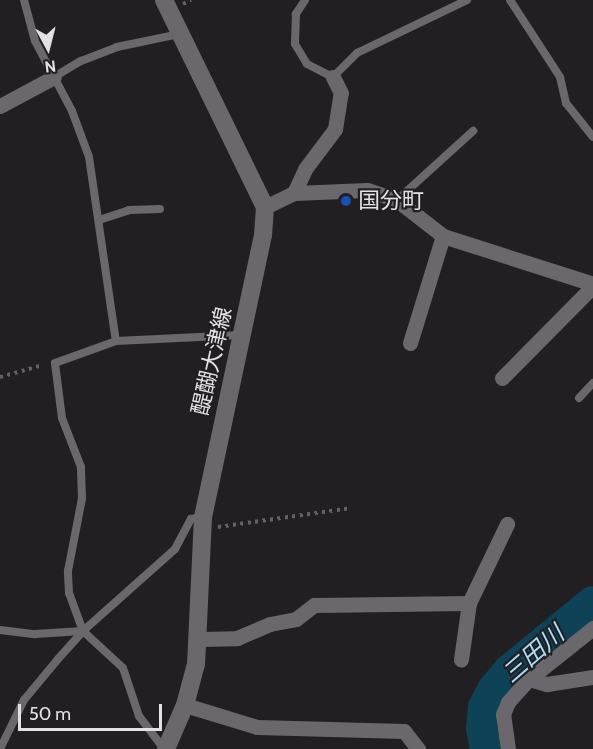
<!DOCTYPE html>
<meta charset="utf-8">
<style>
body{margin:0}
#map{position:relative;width:593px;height:749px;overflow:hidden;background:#221f23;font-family:Cabin,"Noto Sans JP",sans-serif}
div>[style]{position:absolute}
.river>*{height:34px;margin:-17px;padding:0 17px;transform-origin:17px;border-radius:17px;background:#0e4256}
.path>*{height:4px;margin-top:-2px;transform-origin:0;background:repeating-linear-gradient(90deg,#646165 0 3px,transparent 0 7.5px)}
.lane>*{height:8px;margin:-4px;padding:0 4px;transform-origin:4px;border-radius:4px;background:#6b686d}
.street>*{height:15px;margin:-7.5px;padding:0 7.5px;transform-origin:7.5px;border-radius:7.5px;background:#6b686d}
.secondary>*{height:18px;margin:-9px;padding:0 9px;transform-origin:9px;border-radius:9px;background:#6b686d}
.dots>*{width:16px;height:16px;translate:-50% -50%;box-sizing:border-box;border:3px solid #221f23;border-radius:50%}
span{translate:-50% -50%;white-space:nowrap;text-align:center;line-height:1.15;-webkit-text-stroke:4.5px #221f23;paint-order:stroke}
.poi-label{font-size:22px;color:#e3e1e4}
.left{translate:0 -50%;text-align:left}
.street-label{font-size:22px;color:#e3e1e4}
.water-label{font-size:24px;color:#ace1fb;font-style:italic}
.north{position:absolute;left:18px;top:18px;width:60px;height:60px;-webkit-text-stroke:4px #221f23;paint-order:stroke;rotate:173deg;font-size:16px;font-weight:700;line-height:24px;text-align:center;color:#e3e1e4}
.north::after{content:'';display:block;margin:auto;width:21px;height:27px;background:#e3e1e4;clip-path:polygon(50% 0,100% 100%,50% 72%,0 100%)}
.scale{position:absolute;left:18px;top:704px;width:144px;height:27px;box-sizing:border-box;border:3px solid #e3e1e4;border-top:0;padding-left:8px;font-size:18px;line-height:21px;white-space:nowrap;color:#e3e1e4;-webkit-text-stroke:4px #221f23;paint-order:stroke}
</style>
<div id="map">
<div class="river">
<i style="left:487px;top:749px;width:21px;rotate:-101deg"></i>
<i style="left:483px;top:728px;width:21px;rotate:-85deg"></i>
<i style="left:485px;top:707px;width:19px;rotate:-62deg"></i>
<i style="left:494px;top:690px;width:25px;rotate:-50deg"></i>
<i style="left:510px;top:671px;width:107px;rotate:-39.3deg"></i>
</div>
<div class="path">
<i style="left:183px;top:4px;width:9px;rotate:-27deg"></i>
<i style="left:0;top:377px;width:45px;rotate:-15.6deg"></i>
<i style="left:218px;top:527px;width:134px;rotate:-8.1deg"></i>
</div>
<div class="lane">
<i style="left:24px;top:0;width:42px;rotate:75deg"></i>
<i style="left:35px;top:41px;width:79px;rotate:62.1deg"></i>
<i style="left:72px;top:111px;width:49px;rotate:69.7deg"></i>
<i style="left:89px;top:157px;width:186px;rotate:81.7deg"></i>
<i style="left:305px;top:0;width:17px;rotate:123deg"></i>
<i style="left:296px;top:14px;width:30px;rotate:92deg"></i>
<i style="left:295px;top:44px;width:23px;rotate:59deg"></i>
<i style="left:307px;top:64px;width:29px;rotate:27deg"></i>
<i style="left:333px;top:77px;width:34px;rotate:-45deg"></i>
<i style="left:357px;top:53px;width:122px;rotate:-25.7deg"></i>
<i style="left:510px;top:0;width:92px;rotate:57deg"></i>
<i style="left:560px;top:77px;width:27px;rotate:77deg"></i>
<i style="left:566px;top:103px;width:43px;rotate:51.5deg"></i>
<i style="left:54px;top:77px;width:31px;rotate:-31deg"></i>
<i style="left:81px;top:61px;width:39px;rotate:-21deg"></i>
<i style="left:117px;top:47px;width:63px;rotate:-11.8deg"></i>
<i style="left:397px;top:200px;width:103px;rotate:-42.2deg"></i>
<i style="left:99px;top:220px;width:32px;rotate:-18deg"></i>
<i style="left:129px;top:210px;width:31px;rotate:-2deg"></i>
<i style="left:579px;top:398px;width:21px;rotate:-47deg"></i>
<i style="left:0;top:630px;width:35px;rotate:7deg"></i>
<i style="left:35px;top:634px;width:48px;rotate:-3.6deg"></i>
<i style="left:83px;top:631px;width:54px;rotate:42.8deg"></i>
<i style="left:123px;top:668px;width:51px;rotate:71.6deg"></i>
<i style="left:139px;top:716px;width:41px;rotate:52.9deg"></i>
<i style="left:83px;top:631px;width:40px;rotate:-110.2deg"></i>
<i style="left:69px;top:593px;width:22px;rotate:-93deg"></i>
<i style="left:68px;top:571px;width:74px;rotate:-79.1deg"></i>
<i style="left:82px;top:498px;width:31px;rotate:-92deg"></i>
<i style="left:81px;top:467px;width:53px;rotate:-111.2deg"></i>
<i style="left:62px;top:418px;width:55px;rotate:-97.3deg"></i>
<i style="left:55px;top:363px;width:65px;rotate:-19.8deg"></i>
<i style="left:116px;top:341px;width:125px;rotate:-2.7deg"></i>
<i style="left:0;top:749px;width:55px;rotate:-63.9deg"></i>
<i style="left:24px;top:700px;width:53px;rotate:-50.3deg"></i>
<i style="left:58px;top:659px;width:38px;rotate:-48deg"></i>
<i style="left:83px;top:631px;width:123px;rotate:-41.7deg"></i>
<i style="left:175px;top:549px;width:34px;rotate:-62deg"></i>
<i style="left:191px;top:519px;width:11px;rotate:-10deg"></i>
</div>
<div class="street">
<i style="left:0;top:106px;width:61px;rotate:-28.2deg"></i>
<i style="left:294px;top:193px;width:26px;rotate:-65deg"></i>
<i style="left:305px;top:169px;width:50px;rotate:-53.1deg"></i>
<i style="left:335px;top:129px;width:36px;rotate:-81deg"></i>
<i style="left:341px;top:93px;width:18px;rotate:-117deg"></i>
<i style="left:265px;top:207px;width:32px;rotate:-26deg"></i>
<i style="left:294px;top:193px;width:73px;rotate:-2.4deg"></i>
<i style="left:367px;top:190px;width:32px;rotate:18deg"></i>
<i style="left:397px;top:200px;width:58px;rotate:38deg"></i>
<i style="left:443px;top:236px;width:157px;rotate:17.7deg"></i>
<i style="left:410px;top:343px;width:112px;rotate:-72.9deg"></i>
<i style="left:502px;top:378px;width:129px;rotate:-45.3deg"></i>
<i style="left:469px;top:603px;width:88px;rotate:-64.3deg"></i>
<i style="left:198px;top:639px;width:39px;rotate:-1deg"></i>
<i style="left:237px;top:638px;width:36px;rotate:-23deg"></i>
<i style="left:270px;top:624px;width:26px;rotate:-11deg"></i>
<i style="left:296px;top:619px;width:23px;rotate:-38deg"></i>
<i style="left:314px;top:605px;width:155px;rotate:-0.7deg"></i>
<i style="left:469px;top:603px;width:57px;rotate:98.1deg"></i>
<i style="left:529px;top:679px;width:19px;rotate:16deg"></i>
<i style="left:547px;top:684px;width:47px;rotate:-8.7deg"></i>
<i style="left:185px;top:705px;width:75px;rotate:17deg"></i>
<i style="left:257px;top:727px;width:147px;rotate:1.6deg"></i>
<i style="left:404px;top:731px;width:23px;rotate:52deg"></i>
<i style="left:508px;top:749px;width:35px;rotate:-98deg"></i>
<i style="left:503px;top:714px;width:13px;rotate:-67deg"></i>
<i style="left:508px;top:702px;width:31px;rotate:-48deg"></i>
<i style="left:529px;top:679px;width:82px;rotate:-38.6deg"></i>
</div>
<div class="secondary">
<i style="left:164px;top:0;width:230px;rotate:64deg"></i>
<i style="left:265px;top:207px;width:28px;rotate:94deg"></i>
<i style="left:263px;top:235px;width:288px;rotate:102deg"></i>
<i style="left:203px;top:517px;width:147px;rotate:92.7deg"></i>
<i style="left:196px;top:664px;width:42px;rotate:105deg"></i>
<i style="left:185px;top:705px;width:48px;rotate:113.4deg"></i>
</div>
<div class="dots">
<i style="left:346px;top:201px;background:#1a4fb4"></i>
</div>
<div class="poi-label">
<span class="left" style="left:358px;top:201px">国分町</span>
</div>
<div class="street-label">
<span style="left:212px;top:361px;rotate:-77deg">醍醐大津線</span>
</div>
<div class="water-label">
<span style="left:533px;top:654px;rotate:-41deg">三田川</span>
</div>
<div class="north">N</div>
<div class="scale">50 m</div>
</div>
